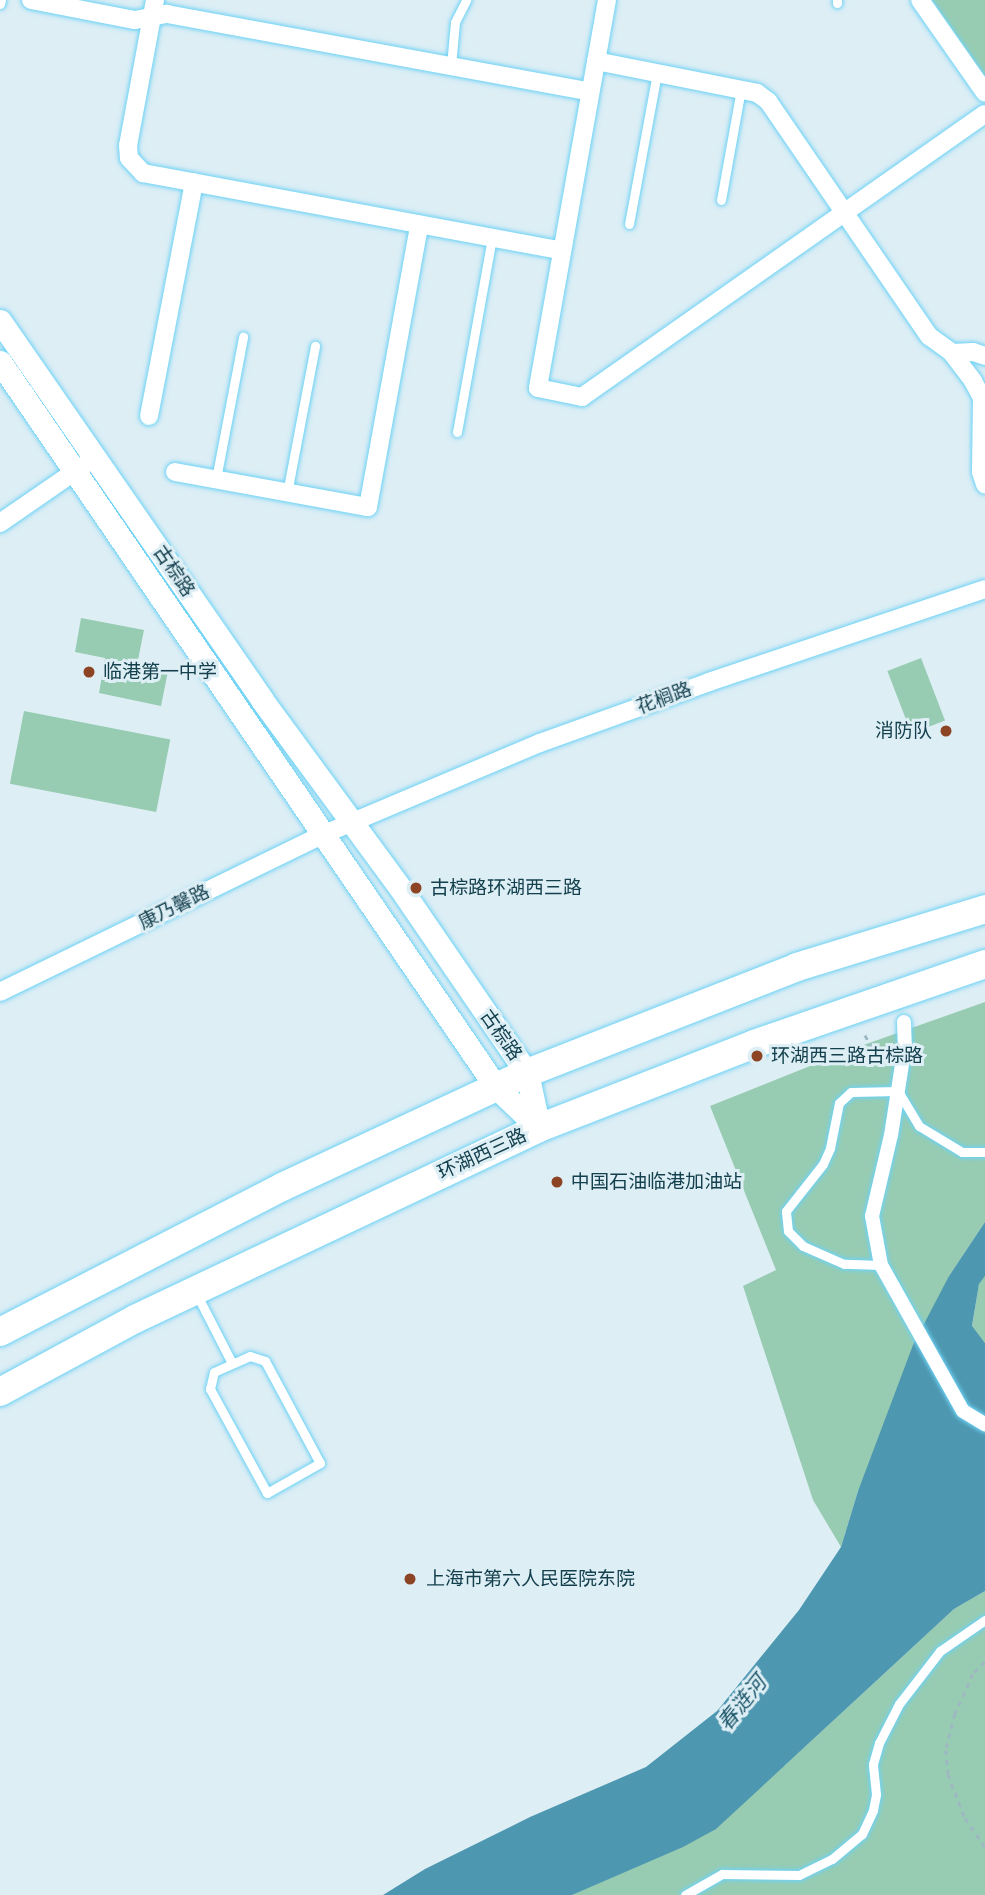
<!DOCTYPE html>
<meta charset="utf-8">
<style>
body{margin:0}
#map{position:relative;width:985px;height:1895px;overflow:hidden;background:#ddeef5;font-family:Rubik,"Noto Sans SC",sans-serif}
div>[style]{position:absolute}
.green>*{inset:0;background:#97ccb2;transform-origin:0 0}
.water>*{inset:0;background:#4e97b0}
.path>*{height:2.5px;margin-top:-1.25px;transform-origin:0;background:repeating-linear-gradient(90deg,#9eb8c1 0 5px,transparent 0 10px)}
.roads{filter:drop-shadow(0 0 2px #6ed2f5) drop-shadow(0 0 2px #6ed2f5)}
.service>*{height:9px;margin:-4.5px;padding:0 4.5px;transform-origin:4.5px;border-radius:4.5px;background:#fff}
.pedestrian>*{height:14px;margin:-7px;padding:0 7px;transform-origin:7px;border-radius:7px;background:#fff}
.minor>*{height:18px;margin:-9px;padding:0 9px;transform-origin:9px;border-radius:9px;background:#fff}
.tertiary>*{height:23px;margin:-11.5px;padding:0 11.5px;transform-origin:11.5px;border-radius:11.5px;background:#fff}
.primary>*{height:28px;margin:-14px;padding:0 14px;transform-origin:14px;border-radius:14px;background:#fff}
.dots>*{width:19px;height:19px;translate:-50% -50%;box-sizing:border-box;border:4px solid #ddeef5;border-radius:50%}
span{translate:-50% -50%;white-space:nowrap;text-align:center;line-height:1.15;-webkit-text-stroke:6px #ddeef5;paint-order:stroke}
.street-label{font-size:19px;color:#14404e}
.poi-label{font-size:19px;color:#14404e}
.left{translate:0 -50%;text-align:left}
.right{translate:-100% -50%;text-align:right}
.water-label{font-size:21px;color:#195568;font-style:italic}
</style>
<div id="map">
<div class="green">
<i style="clip-path:polygon(932px 0,985px 0,985px 76px)"></i>
<i style="clip-path:polygon(81px 618px,144px 630px,137px 665px,168px 671px,161px 706px,99px 693px,105px 658px,75px 652px)"></i>
<i style="left:921px;top:658px;width:67px;height:36px;rotate:69deg"></i>
<i style="left:24px;top:711px;width:149px;height:74px;rotate:11deg"></i>
<i style="clip-path:polygon(985px 1002px,985px 1222px,949px 1276px,858px 1491px,841px 1547px,813px 1500px,743px 1286px,776px 1270px,710px 1106px,855px 1048px)"></i>
<i style="clip-path:polygon(985px 1276px,985px 1343px,972px 1327px,979px 1283px)"></i>
<i style="clip-path:polygon(985px 1591px,985px 1895px,572px 1895px,606px 1878px,785px 1765px,954px 1609px)"></i>
</div>
<div class="water">
<i style="clip-path:polygon(985px 1222px,985px 1276px,979px 1284px,972px 1326px,985px 1343px,985px 1591px,954px 1609px,716px 1829px,683px 1847px,572px 1895px,383px 1895px,425px 1869px,530px 1817px,646px 1767px,717px 1711px,799px 1610px,841px 1547px,858px 1491px,913px 1345px,949px 1276px)"></i>
</div>
<div class="path">
<i style="left:865px;top:1035px;width:40px;rotate:60.3deg"></i>
<i style="left:985px;top:1662px;width:17px;rotate:135deg"></i>
<i style="left:973px;top:1674px;width:44px;rotate:114.2deg"></i>
<i style="left:955px;top:1714px;width:37px;rotate:104deg"></i>
<i style="left:946px;top:1750px;width:24px;rotate:85deg"></i>
<i style="left:948px;top:1774px;width:47px;rotate:68.9deg"></i>
<i style="left:965px;top:1818px;width:35px;rotate:55deg"></i>
</div>
<div class="roads">
<div class="service">
<i style="left:837px;top:3px;width:3px;rotate:-90deg"></i>
<i style="left:0;top:4px;width:4px;rotate:-76deg"></i>
<i style="left:451px;top:66px;width:44px;rotate:-84.8deg"></i>
<i style="left:455px;top:22px;width:25px;rotate:-63deg"></i>
<i style="left:721px;top:200px;width:113px;rotate:-79.8deg"></i>
<i style="left:629px;top:224px;width:154px;rotate:-79.5deg"></i>
<i style="left:457px;top:432px;width:197px;rotate:-79.8deg"></i>
<i style="left:216px;top:479px;width:145px;rotate:-79.2deg"></i>
<i style="left:287px;top:493px;width:150px;rotate:-79.2deg"></i>
<i style="left:881px;top:1265px;width:37px;rotate:-178deg"></i>
<i style="left:844px;top:1264px;width:45px;rotate:-156.3deg"></i>
<i style="left:803px;top:1246px;width:21px;rotate:-135deg"></i>
<i style="left:788px;top:1231px;width:20px;rotate:-96deg"></i>
<i style="left:786px;top:1211px;width:60px;rotate:-51.8deg"></i>
<i style="left:823px;top:1164px;width:17px;rotate:-66deg"></i>
<i style="left:830px;top:1148px;width:46px;rotate:-78.7deg"></i>
<i style="left:839px;top:1103px;width:16px;rotate:-43deg"></i>
<i style="left:851px;top:1092px;width:47px;rotate:-1.2deg"></i>
<i style="left:898px;top:1091px;width:41px;rotate:59deg"></i>
<i style="left:919px;top:1126px;width:50px;rotate:31.2deg"></i>
<i style="left:962px;top:1152px;width:23px"></i>
<i style="left:197px;top:1295px;width:76px;rotate:62.8deg"></i>
<i style="left:250px;top:1356px;width:16px;rotate:18deg"></i>
<i style="left:265px;top:1361px;width:116px;rotate:61.7deg"></i>
<i style="left:320px;top:1463px;width:61px;rotate:150.5deg"></i>
<i style="left:267px;top:1493px;width:119px;rotate:-118.7deg"></i>
<i style="left:210px;top:1389px;width:17px;rotate:-77deg"></i>
<i style="left:214px;top:1372px;width:39px;rotate:-24deg"></i>
<i style="left:685px;top:1895px;width:43px;rotate:-29.6deg"></i>
<i style="left:722px;top:1874px;width:77px;rotate:0.7deg"></i>
<i style="left:799px;top:1875px;width:37px;rotate:-26deg"></i>
<i style="left:832px;top:1859px;width:39px;rotate:-40deg"></i>
<i style="left:862px;top:1834px;width:26px;rotate:-65deg"></i>
<i style="left:873px;top:1810px;width:16px;rotate:-79deg"></i>
<i style="left:876px;top:1794px;width:30px;rotate:-96deg"></i>
<i style="left:873px;top:1764px;width:22px;rotate:-74deg"></i>
<i style="left:879px;top:1743px;width:44px;rotate:-62.9deg"></i>
<i style="left:899px;top:1704px;width:67px;rotate:-52.3deg"></i>
<i style="left:940px;top:1651px;width:55px;rotate:-34.6deg"></i>
</div>
<div class="pedestrian">
<i style="left:904px;top:1022px;width:23px;rotate:88deg"></i>
<i style="left:905px;top:1045px;width:91px;rotate:98.8deg"></i>
<i style="left:891px;top:1135px;width:83px;rotate:103.2deg"></i>
<i style="left:872px;top:1216px;width:50px;rotate:79.6deg"></i>
<i style="left:881px;top:1265px;width:167px;rotate:60.7deg"></i>
<i style="left:963px;top:1411px;width:26px;rotate:31deg"></i>
</div>
<div class="minor">
<i style="left:31px;top:0;width:106px;rotate:10.9deg"></i>
<i style="left:135px;top:20px;width:33px;rotate:-11deg"></i>
<i style="left:167px;top:14px;width:430px;rotate:10.4deg"></i>
<i style="left:155px;top:0;width:147px;rotate:100.5deg"></i>
<i style="left:128px;top:145px;width:13px;rotate:86deg"></i>
<i style="left:129px;top:158px;width:21px;rotate:47deg"></i>
<i style="left:143px;top:173px;width:426px;rotate:10.5deg"></i>
<i style="left:607px;top:0;width:394px;rotate:100.1deg"></i>
<i style="left:538px;top:388px;width:45px;rotate:11.6deg"></i>
<i style="left:582px;top:397px;width:492px;rotate:-35.1deg"></i>
<i style="left:920px;top:0;width:113px;rotate:55deg"></i>
<i style="left:596px;top:61px;width:164px;rotate:11.2deg"></i>
<i style="left:757px;top:93px;width:14px;rotate:36deg"></i>
<i style="left:768px;top:101px;width:285px;rotate:55.6deg"></i>
<i style="left:929px;top:336px;width:29px;rotate:36deg"></i>
<i style="left:952px;top:353px;width:35px;rotate:53deg"></i>
<i style="left:973px;top:381px;width:19px;rotate:62deg"></i>
<i style="left:982px;top:398px;width:74px;rotate:90.8deg"></i>
<i style="left:981px;top:472px;width:13px;rotate:72deg"></i>
<i style="left:952px;top:353px;width:21px;rotate:-3deg"></i>
<i style="left:973px;top:352px;width:13px;rotate:18deg"></i>
<i style="left:149px;top:416px;width:238px;rotate:-79.1deg"></i>
<i style="left:175px;top:472px;width:196px;rotate:10.3deg"></i>
<i style="left:368px;top:507px;width:287px;rotate:-79.7deg"></i>
<i style="left:0;top:523px;width:102px;rotate:-34.6deg"></i>
<i style="left:0;top:992px;width:358px;rotate:-26deg"></i>
<i style="left:322px;top:835px;width:237px;rotate:-22.9deg"></i>
<i style="left:540px;top:743px;width:180px;rotate:-19.8deg"></i>
<i style="left:709px;top:682px;width:291px;rotate:-18.6deg"></i>
</div>
<div class="tertiary">
<i style="left:0;top:321px;width:461px;rotate:55.3deg"></i>
<i style="left:262px;top:700px;width:242px;rotate:53.7deg"></i>
<i style="left:405px;top:895px;width:216px;rotate:55.6deg"></i>
<i style="left:527px;top:1073px;width:56px;rotate:77.7deg"></i>
<i style="left:0;top:362px;width:878px;rotate:55.62deg"></i>
<i style="left:496px;top:1087px;width:59px;rotate:43.6deg"></i>
</div>
<div class="primary">
<i style="left:0;top:1332px;width:317px;rotate:-27.2deg"></i>
<i style="left:282px;top:1187px;width:270px;rotate:-25deg"></i>
<i style="left:527px;top:1073px;width:290px;rotate:-21.4deg"></i>
<i style="left:797px;top:967px;width:197px;rotate:-17.1deg"></i>
<i style="left:0;top:1392px;width:153px;rotate:-28.4deg"></i>
<i style="left:135px;top:1319px;width:447px;rotate:-25.3deg"></i>
<i style="left:539px;top:1128px;width:231px;rotate:-21.3deg"></i>
<i style="left:754px;top:1044px;width:244px;rotate:-19.1deg"></i>
</div>
</div>
<div class="dots">
<i style="left:89px;top:672px;background:#8c4424"></i>
<i style="left:946px;top:731px;background:#8c4424"></i>
<i style="left:416px;top:888px;background:#8c4424"></i>
<i style="left:757px;top:1056px;background:#8c4424"></i>
<i style="left:557px;top:1182px;background:#8c4424"></i>
<i style="left:410px;top:1579px;background:#8c4424"></i>
</div>
<div class="street-label">
<span style="left:174px;top:571px;rotate:56deg">古棕路</span>
<span style="left:664px;top:698px;rotate:-20deg">花榈路</span>
<span style="left:174px;top:907px;rotate:-26deg">康乃馨路</span>
<span style="left:501px;top:1035px;rotate:55deg">古棕路</span>
<span style="left:482px;top:1154px;rotate:-25deg">环湖西三路</span>
</div>
<div class="poi-label">
<span class="left" style="left:103px;top:672px">临港第一中学</span>
<span class="right" style="left:932px;top:731px">消防队</span>
<span class="left" style="left:430px;top:888px">古棕路环湖西三路</span>
<span class="left" style="left:771px;top:1056px">环湖西三路古棕路</span>
<span class="left" style="left:571px;top:1182px">中国石油临港加油站</span>
<span class="left" style="left:426px;top:1579px">上海市第六人民医院东院</span>
</div>
<div class="water-label">
<span style="left:742px;top:1703px;rotate:-51deg">春涟河</span>
</div>
</div>
